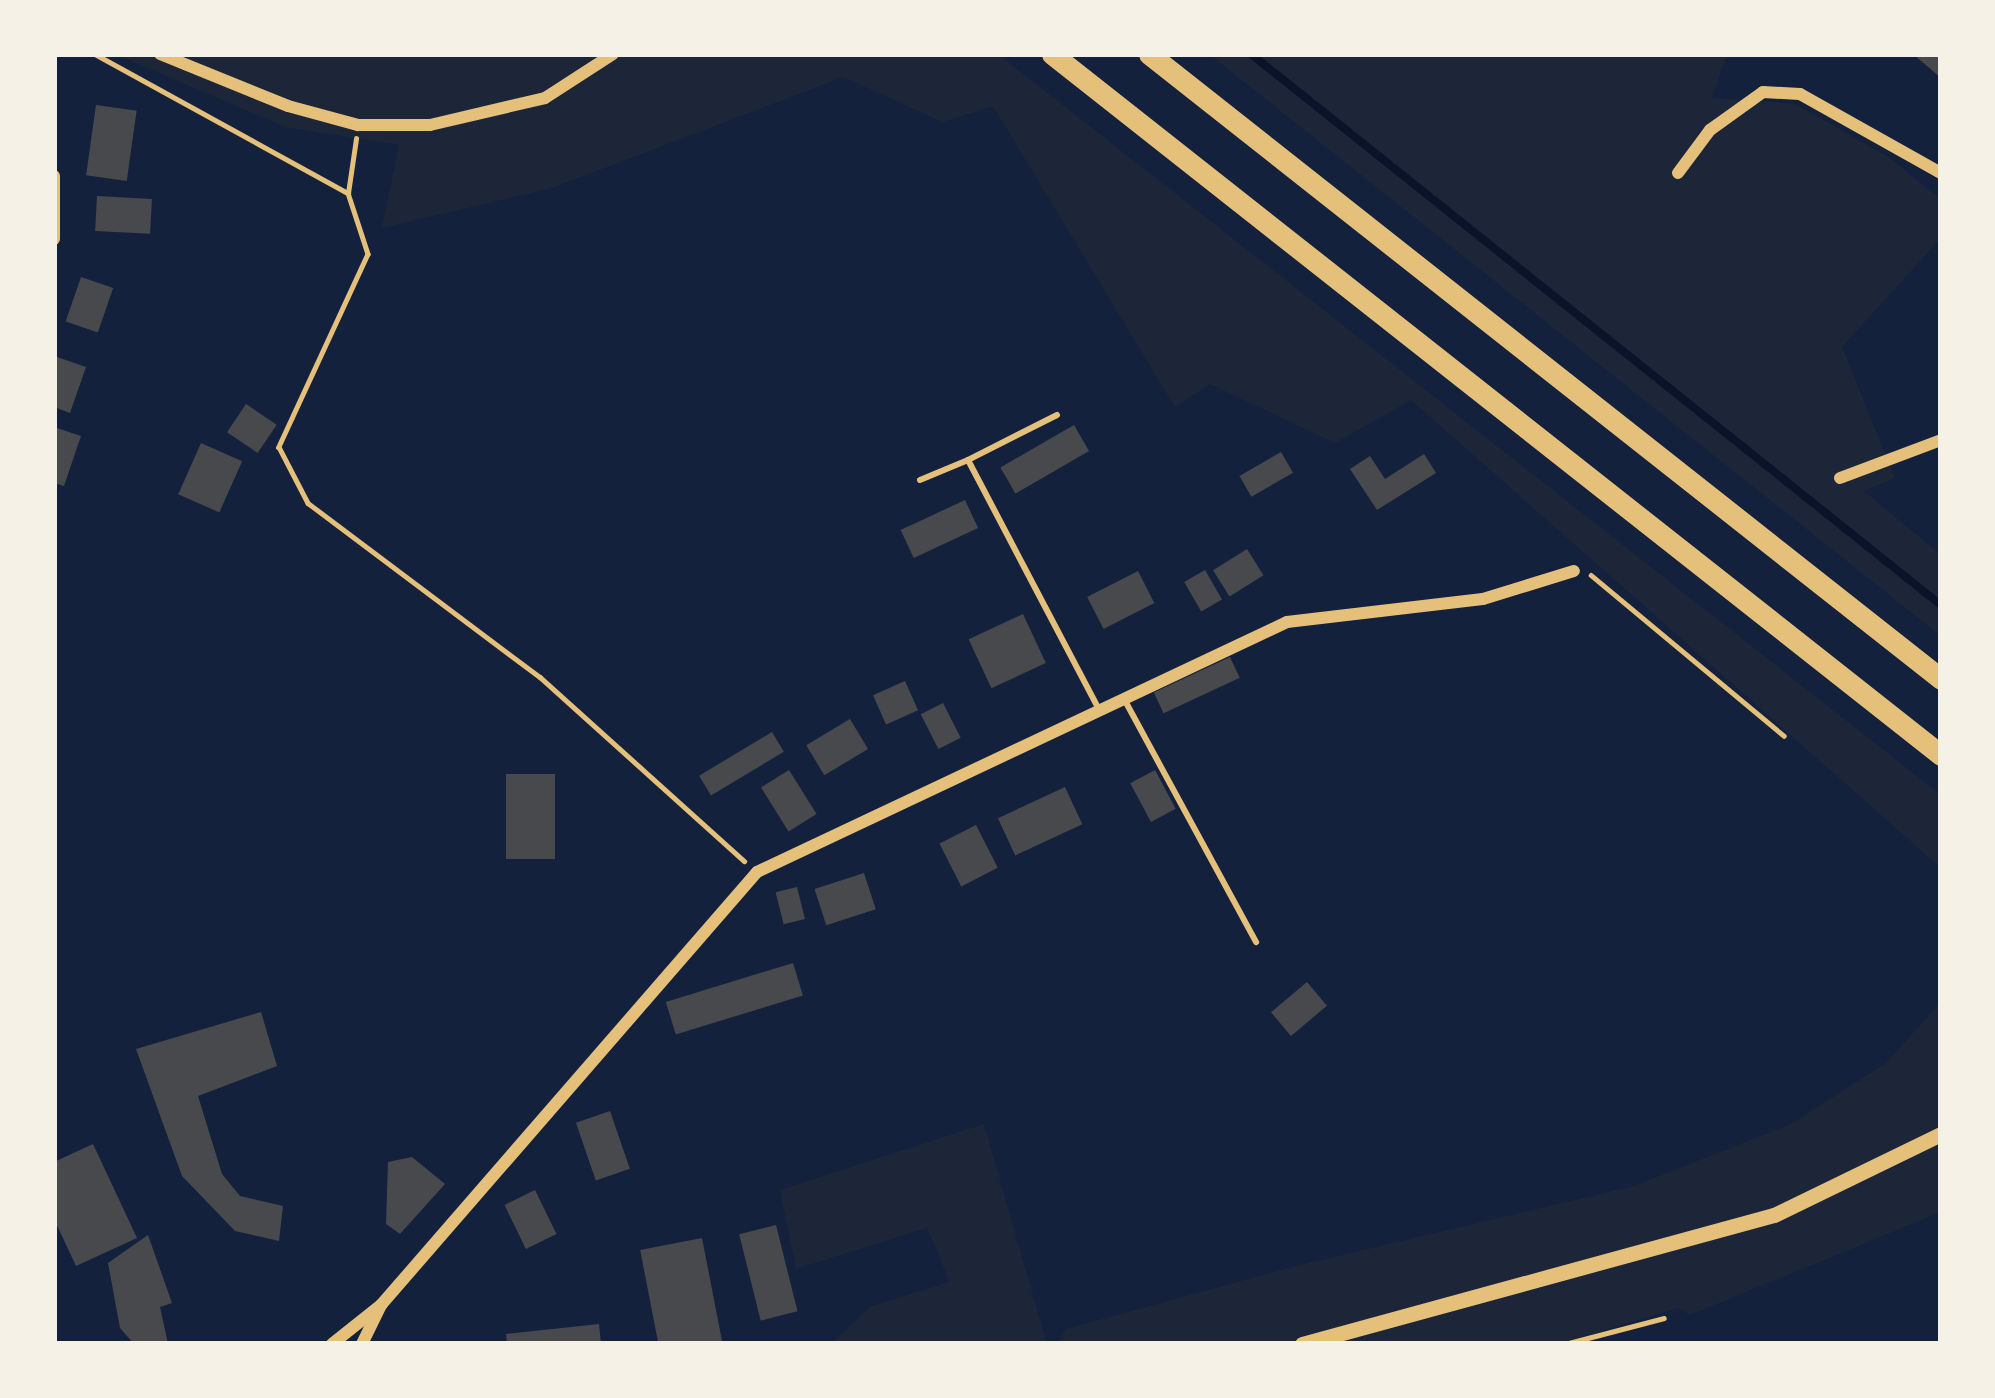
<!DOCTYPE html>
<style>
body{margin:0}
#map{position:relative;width:1995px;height:1398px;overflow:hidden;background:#14213d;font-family:"Fira Sans",sans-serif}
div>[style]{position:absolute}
.green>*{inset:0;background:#1d2539}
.stream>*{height:8px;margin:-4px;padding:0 4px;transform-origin:4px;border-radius:4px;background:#0b132b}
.building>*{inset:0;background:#48494c;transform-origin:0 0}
.path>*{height:4.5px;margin:-2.25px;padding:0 2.25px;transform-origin:2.25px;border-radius:2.25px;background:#e5c07b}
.service>*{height:6px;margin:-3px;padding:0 3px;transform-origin:3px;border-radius:3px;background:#e5c07b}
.minor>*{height:12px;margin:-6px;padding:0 6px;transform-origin:6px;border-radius:6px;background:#e5c07b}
.tertiary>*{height:15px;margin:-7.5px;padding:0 7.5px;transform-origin:7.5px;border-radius:7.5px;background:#e5c07b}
.motorway>*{height:21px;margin:-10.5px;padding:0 10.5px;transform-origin:10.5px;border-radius:10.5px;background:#e5c07b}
span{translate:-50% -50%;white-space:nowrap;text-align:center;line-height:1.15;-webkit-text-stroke:10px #f6f1e7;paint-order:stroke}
.frame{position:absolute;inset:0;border:57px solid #f6f1e7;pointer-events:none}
</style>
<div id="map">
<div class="green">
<i style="clip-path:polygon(115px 54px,998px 54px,1941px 795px,1941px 868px,1411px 400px,1335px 443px,1210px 384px,1175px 407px,993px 106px,943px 122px,843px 77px,552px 188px,382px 228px,399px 145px,286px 127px)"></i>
<i style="clip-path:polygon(1209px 54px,1727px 54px,1712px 98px,1796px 104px,1890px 158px,1941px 200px,1941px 238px,1842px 347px,1895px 478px,1864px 491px,1941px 555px,1941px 636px)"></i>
<i style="clip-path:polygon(1941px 1002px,1941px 1212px,1690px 1315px,1678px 1308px,1558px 1344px,1057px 1344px,1066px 1329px,1292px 1267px,1634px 1186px,1791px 1124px,1886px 1063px)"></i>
<i style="clip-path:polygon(984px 1124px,1047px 1344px,831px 1344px,871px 1306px,950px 1282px,927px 1228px,796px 1269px,780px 1190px)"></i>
</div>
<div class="stream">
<i style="left:1251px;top:54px;width:883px;rotate:38.61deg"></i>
</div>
<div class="building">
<i style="clip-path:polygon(1913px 54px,1941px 54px,1941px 78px)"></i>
<i style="left:96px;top:105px;width:41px;height:71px;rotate:8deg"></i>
<i style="left:97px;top:196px;width:55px;height:35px;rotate:3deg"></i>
<i style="left:81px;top:277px;width:34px;height:47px;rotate:19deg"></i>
<i style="clip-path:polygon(57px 357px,86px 367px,70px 413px,54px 407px)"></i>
<i style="left:246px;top:404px;width:37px;height:34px;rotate:34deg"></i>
<i style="left:1074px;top:425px;width:30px;height:85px;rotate:60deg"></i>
<i style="clip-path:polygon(54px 427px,81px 436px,64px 486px,54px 483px)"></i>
<i style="left:201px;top:443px;width:45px;height:56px;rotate:24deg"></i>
<i style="left:1281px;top:452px;width:24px;height:48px;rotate:60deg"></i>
<i style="clip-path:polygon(1424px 454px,1436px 473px,1377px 510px,1350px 469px,1370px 456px,1385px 479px)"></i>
<i style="left:965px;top:500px;width:31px;height:71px;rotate:65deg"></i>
<i style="left:1247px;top:549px;width:31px;height:40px;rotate:58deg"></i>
<i style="left:1205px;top:570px;width:34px;height:24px;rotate:60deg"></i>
<i style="left:1138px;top:571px;width:36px;height:57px;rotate:63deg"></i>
<i style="left:1023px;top:614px;width:54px;height:60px;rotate:65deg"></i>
<i style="left:1230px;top:657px;width:23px;height:84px;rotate:65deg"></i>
<i style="left:905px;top:681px;width:32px;height:35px;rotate:66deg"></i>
<i style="left:943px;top:703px;width:39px;height:25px;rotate:63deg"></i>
<i style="left:850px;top:719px;width:35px;height:51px;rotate:59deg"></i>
<i style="left:772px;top:732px;width:23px;height:85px;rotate:59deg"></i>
<i style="left:789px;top:770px;width:52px;height:33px;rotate:58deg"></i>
<i style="left:1155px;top:770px;width:44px;height:28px;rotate:62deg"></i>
<i style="left:506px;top:774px;width:49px;height:85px"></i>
<i style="left:1065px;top:787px;width:41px;height:74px;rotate:65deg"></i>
<i style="left:976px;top:825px;width:48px;height:41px;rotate:63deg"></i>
<i style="left:864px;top:873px;width:38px;height:52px;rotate:72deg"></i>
<i style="left:797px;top:887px;width:33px;height:22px;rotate:76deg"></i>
<i style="left:793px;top:963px;width:34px;height:133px;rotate:73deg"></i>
<i style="left:1307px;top:982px;width:31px;height:47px;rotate:50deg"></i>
<i style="clip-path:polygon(261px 1012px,277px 1066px,198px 1096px,222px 1174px,240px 1196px,283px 1206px,279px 1241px,235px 1231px,182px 1176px,136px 1049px)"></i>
<i style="left:610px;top:1111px;width:61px;height:36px;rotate:71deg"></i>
<i style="clip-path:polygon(93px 1144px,137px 1238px,76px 1266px,54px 1219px,54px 1162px)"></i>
<i style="clip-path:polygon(412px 1157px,445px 1184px,400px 1234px,386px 1224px,388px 1162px)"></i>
<i style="left:535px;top:1190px;width:49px;height:34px;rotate:64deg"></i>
<i style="left:776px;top:1225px;width:89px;height:38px;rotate:76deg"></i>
<i style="clip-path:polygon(148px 1235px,172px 1303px,160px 1307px,168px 1344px,134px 1344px,120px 1328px,108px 1263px)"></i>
<i style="left:702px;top:1238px;width:108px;height:63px;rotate:79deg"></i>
<i style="clip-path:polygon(599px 1324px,601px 1344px,507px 1344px,506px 1334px)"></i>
</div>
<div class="path">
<i style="left:95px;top:54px;width:289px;rotate:28.8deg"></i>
<i style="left:348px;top:193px;width:64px;rotate:71.8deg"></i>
<i style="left:368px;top:254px;width:213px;rotate:114.8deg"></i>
<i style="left:279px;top:447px;width:63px;rotate:62.6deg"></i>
<i style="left:308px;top:503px;width:290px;rotate:36.9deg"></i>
<i style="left:540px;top:677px;width:275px;rotate:42deg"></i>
<i style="left:348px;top:193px;width:55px;rotate:-81.6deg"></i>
<i style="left:1591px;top:575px;width:251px;rotate:39.8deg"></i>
<i style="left:1565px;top:1344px;width:102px;rotate:-14.7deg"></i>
</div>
<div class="service">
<i style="left:1057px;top:415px;width:100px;rotate:153.2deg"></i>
<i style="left:968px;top:460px;width:278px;rotate:62.3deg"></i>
<i style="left:920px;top:480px;width:52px;rotate:-22.6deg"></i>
<i style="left:1123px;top:697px;width:279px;rotate:61.5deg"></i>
</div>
<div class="minor">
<i style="left:160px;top:54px;width:138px;rotate:22.1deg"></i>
<i style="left:288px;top:106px;width:73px;rotate:15.2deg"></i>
<i style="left:358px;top:125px;width:72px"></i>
<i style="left:430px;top:125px;width:118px;rotate:-13.2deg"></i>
<i style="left:545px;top:98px;width:81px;rotate:-32.9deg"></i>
<i style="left:1678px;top:173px;width:54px;rotate:-53.3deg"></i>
<i style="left:1710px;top:130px;width:65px;rotate:-35.6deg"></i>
<i style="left:1763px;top:92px;width:37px;rotate:3deg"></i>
<i style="left:1800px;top:94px;width:162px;rotate:29.3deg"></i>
<i style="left:54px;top:176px;width:63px;rotate:90deg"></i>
<i style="left:1840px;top:478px;width:108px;rotate:-20.6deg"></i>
<i style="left:381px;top:1305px;width:573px;rotate:-49.03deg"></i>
<i style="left:757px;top:872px;width:586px;rotate:-25.25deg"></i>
<i style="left:1287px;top:622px;width:197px;rotate:-6.7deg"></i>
<i style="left:1483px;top:599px;width:95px;rotate:-17.1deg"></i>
<i style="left:332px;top:1344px;width:63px;rotate:-38.5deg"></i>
<i style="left:381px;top:1305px;width:43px;rotate:116deg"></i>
</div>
<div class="tertiary">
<i style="left:1302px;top:1344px;width:489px;rotate:-15.3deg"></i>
<i style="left:1774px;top:1215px;width:186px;rotate:-25.9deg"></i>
</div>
<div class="motorway">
<i style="left:1052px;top:54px;width:1132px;rotate:38.26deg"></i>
<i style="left:1149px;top:54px;width:1009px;rotate:38.28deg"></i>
</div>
<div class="frame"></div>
</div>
